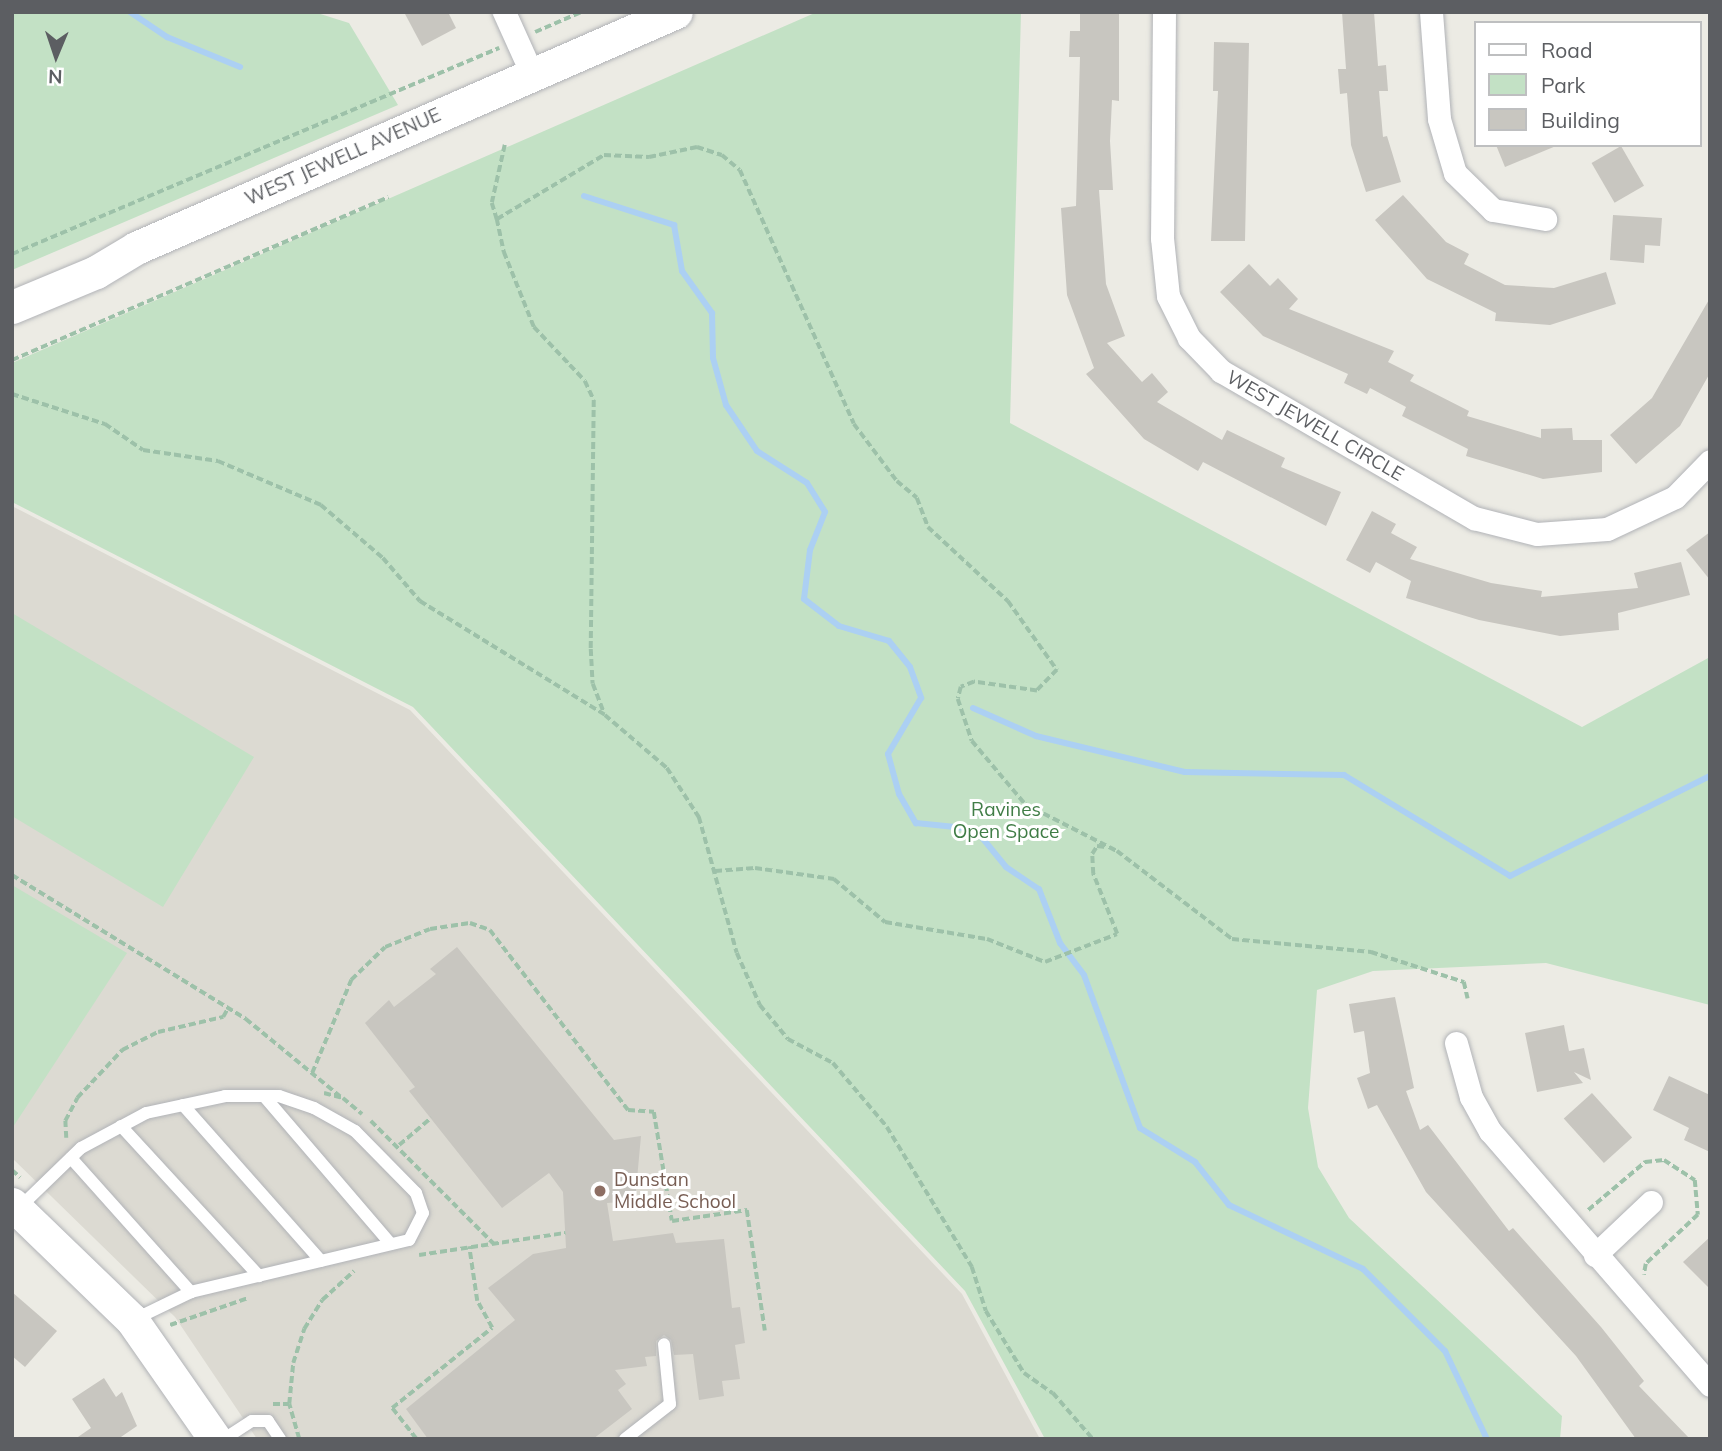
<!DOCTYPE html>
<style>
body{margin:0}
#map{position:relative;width:1722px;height:1451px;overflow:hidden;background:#ecebe4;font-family:Mulish,sans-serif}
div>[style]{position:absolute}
.education>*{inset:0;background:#dcdad2}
.green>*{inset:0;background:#c3e1c5}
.stream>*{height:6px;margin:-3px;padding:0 3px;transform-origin:3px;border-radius:3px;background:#acd0f3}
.building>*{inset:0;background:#c8c6c0;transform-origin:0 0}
.path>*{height:3.5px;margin-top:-1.75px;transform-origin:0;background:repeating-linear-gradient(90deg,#9dc1a9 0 7px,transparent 0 10.5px)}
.roads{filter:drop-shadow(0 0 2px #b1b3b7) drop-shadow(0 0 2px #b1b3b7)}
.lane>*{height:12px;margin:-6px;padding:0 6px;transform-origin:6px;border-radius:6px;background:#fff}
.street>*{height:23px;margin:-11.5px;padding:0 11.5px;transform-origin:11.5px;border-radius:11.5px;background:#fff}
.secondary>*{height:33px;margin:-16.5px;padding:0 16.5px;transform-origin:16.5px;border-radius:16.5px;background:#fff}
.dots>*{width:19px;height:19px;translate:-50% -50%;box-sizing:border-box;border:4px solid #fff;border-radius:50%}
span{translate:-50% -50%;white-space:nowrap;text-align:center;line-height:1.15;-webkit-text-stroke:6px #fff;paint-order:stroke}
.street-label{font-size:19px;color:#5c5e62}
.park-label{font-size:19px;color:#407d46}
.education-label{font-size:19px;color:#785e54}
.left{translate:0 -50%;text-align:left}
.frame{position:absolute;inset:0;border:14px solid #5c5e62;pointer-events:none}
.legend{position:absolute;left:1474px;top:21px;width:228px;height:126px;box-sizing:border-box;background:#fff;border:2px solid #bebfc0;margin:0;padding:9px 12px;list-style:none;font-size:21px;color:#5c5e62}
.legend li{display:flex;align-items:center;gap:14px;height:35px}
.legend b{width:35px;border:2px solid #bebfc0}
.north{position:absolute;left:21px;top:21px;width:70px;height:70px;-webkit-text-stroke:5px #fff;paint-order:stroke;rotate:182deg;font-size:19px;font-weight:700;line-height:28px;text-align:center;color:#5c5e62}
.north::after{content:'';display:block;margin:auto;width:24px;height:32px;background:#5c5e62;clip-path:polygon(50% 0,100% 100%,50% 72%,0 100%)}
</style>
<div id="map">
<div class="education">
<i style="clip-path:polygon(12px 506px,410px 710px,962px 1294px,1040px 1439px,257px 1439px,175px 1317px,12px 1158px)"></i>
</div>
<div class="green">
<i style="clip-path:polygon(12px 12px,314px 12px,349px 23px,398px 105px,12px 270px)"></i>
<i style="clip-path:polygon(817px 12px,1021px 12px,1010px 423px,1582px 727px,1710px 657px,1710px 1005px,1546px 963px,1373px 971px,1317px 990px,1308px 1108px,1318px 1167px,1349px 1218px,1562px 1416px,1560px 1439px,1045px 1439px,965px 1291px,413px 707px,12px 502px,12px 363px)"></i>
<i style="clip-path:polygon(12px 613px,254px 757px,163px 907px,12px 816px)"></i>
<i style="clip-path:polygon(12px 885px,127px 953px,13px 1127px,12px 1127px)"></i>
</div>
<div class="stream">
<i style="left:130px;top:12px;width:45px;rotate:34deg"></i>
<i style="left:167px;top:37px;width:79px;rotate:22.3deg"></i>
<i style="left:584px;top:196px;width:95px;rotate:17.9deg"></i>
<i style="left:674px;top:225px;width:47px;rotate:80.1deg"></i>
<i style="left:682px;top:271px;width:52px;rotate:54.5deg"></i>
<i style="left:712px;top:313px;width:45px;rotate:88.7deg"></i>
<i style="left:713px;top:358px;width:49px;rotate:74.5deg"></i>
<i style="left:726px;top:405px;width:55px;rotate:56deg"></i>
<i style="left:757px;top:451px;width:59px;rotate:32.6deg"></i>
<i style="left:807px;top:483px;width:34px;rotate:58deg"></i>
<i style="left:825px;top:512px;width:41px;rotate:111.5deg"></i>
<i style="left:810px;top:550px;width:49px;rotate:97deg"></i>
<i style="left:804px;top:599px;width:44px;rotate:37.6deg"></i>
<i style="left:839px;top:626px;width:52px;rotate:16.7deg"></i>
<i style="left:889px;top:641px;width:33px;rotate:51deg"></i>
<i style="left:910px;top:667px;width:33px;rotate:70deg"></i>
<i style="left:921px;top:698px;width:65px;rotate:120.5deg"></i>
<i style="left:888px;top:754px;width:41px;rotate:74.6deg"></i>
<i style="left:899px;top:794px;width:34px;rotate:60deg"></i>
<i style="left:916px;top:823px;width:59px;rotate:5.8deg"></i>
<i style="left:975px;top:829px;width:49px;rotate:50.8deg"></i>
<i style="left:1006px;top:867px;width:40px;rotate:34deg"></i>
<i style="left:1039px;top:889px;width:58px;rotate:68.7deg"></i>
<i style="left:1060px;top:943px;width:40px;rotate:53deg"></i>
<i style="left:1084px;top:975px;width:163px;rotate:69.9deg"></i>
<i style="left:1140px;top:1128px;width:65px;rotate:31.7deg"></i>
<i style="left:1195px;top:1162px;width:55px;rotate:51.7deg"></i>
<i style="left:1229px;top:1205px;width:148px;rotate:25.5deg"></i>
<i style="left:1363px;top:1269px;width:116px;rotate:45deg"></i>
<i style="left:1445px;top:1351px;width:98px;rotate:64.5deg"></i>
<i style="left:973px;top:708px;width:69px;rotate:24deg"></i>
<i style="left:1036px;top:736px;width:153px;rotate:13.6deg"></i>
<i style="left:1185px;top:772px;width:159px;rotate:1.1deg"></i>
<i style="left:1344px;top:775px;width:194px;rotate:31.3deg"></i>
<i style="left:1510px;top:876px;width:224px;rotate:-26.6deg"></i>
</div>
<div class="building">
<i style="clip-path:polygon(404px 12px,448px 12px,456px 28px,422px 46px)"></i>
<i style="clip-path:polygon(1080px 12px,1119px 12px,1119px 101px,1112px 100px,1110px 141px,1113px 190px,1099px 190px,1106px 284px,1125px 336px,1107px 343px,1142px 382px,1152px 373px,1168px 392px,1157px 402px,1222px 440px,1227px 430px,1285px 458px,1281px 467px,1341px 492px,1326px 526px,1203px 462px,1198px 471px,1144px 439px,1086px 374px,1094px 368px,1067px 295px,1061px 208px,1076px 206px,1080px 57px,1069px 57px,1070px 31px,1080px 31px)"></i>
<i style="clip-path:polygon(1342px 12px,1374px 12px,1378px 66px,1386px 65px,1388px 91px,1379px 91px,1383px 137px,1387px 136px,1401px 182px,1366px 192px,1351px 145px,1347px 93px,1340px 94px,1338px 69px,1346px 69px)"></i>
<i style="clip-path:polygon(1214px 42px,1249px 43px,1245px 241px,1211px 241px,1218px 91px,1213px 91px)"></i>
<i style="clip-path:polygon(1496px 145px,1556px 145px,1556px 146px,1505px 167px)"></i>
<i style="left:1621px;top:146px;width:46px;height:34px;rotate:60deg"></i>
<i style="clip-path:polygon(1403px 195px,1446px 242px,1469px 254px,1464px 264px,1505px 285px,1554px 288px,1606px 272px,1616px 304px,1550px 325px,1495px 321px,1496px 313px,1427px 279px,1375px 220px)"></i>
<i style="clip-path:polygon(1613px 215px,1662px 218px,1660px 246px,1645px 245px,1644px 263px,1610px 260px)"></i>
<i style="clip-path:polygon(1249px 264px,1270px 286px,1278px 278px,1298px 299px,1289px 309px,1394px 351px,1388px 362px,1414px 375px,1410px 381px,1469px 411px,1467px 416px,1541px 438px,1541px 429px,1572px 428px,1573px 440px,1602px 440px,1602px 472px,1543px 479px,1466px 456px,1468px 449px,1402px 416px,1406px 407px,1370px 388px,1367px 394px,1344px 383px,1348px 374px,1263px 336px,1220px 292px)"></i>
<i style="clip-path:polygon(1710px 298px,1710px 373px,1680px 426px,1636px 464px,1610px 435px,1652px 398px)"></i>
<i style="clip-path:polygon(1372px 511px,1396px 524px,1391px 533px,1417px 547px,1410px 559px,1491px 583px,1542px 591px,1541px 597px,1638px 588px,1634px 573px,1681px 562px,1690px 595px,1618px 613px,1619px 630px,1560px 636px,1479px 620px,1406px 598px,1411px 581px,1376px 562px,1370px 573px,1346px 560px)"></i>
<i style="clip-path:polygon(1710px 532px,1710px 580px,1686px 550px)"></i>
<i style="clip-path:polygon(457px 947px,614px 1140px,641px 1136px,635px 1201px,607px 1203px,613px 1241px,673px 1233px,676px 1243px,724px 1239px,732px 1308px,740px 1307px,745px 1343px,735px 1345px,740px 1379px,722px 1381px,724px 1396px,699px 1400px,693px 1354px,674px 1355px,671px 1340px,664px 1335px,656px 1341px,656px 1356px,645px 1357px,647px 1366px,615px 1370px,626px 1384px,618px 1390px,632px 1409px,593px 1439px,428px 1439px,406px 1409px,515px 1320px,488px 1288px,533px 1254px,566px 1248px,563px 1192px,549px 1173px,502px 1208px,409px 1091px,415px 1087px,365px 1023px,389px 1000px,394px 1007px,436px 974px,430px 969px)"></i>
<i style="clip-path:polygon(1395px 997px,1414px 1088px,1406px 1091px,1420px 1130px,1428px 1125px,1509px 1231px,1513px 1228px,1601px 1327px,1644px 1381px,1639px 1386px,1690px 1439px,1636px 1439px,1576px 1356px,1426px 1192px,1377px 1105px,1368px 1109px,1357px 1078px,1370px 1073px,1364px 1031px,1354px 1033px,1349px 1004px)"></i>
<i style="clip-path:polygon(1564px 1025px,1569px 1051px,1584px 1048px,1591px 1080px,1574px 1072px,1583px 1083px,1537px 1092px,1525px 1033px)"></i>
<i style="clip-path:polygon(1669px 1076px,1710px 1095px,1710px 1152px,1684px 1140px,1689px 1128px,1653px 1110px)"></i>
<i style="left:1592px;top:1093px;width:60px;height:38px;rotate:48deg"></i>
<i style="clip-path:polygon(1710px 1237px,1710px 1289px,1683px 1262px)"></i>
<i style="clip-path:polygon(12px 1292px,57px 1331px,25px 1367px,12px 1356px)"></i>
<i style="clip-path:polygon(104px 1378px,116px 1397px,122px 1392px,137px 1426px,118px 1439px,75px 1439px,91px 1428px,72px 1399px)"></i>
</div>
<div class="path">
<i style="left:535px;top:32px;width:50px;rotate:-23.5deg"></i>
<i style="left:505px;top:145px;width:59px;rotate:102.6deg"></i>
<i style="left:492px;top:203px;width:17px;rotate:73deg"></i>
<i style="left:497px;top:219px;width:125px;rotate:-30.9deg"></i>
<i style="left:604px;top:155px;width:45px;rotate:2.5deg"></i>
<i style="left:649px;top:157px;width:49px;rotate:-11.8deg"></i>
<i style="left:697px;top:147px;width:26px;rotate:18deg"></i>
<i style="left:722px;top:155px;width:23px;rotate:40deg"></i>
<i style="left:740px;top:170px;width:278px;rotate:65.8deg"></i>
<i style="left:854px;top:424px;width:71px;rotate:53deg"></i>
<i style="left:897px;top:481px;width:26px;rotate:40deg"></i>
<i style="left:917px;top:498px;width:31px;rotate:69deg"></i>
<i style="left:928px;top:527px;width:109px;rotate:42.8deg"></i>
<i style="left:1008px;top:601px;width:85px;rotate:54.6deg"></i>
<i style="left:1057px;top:670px;width:29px;rotate:134deg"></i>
<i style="left:1037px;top:691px;width:64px;rotate:-171.9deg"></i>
<i style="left:974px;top:682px;width:14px;rotate:159deg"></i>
<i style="left:961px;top:687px;width:12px;rotate:104deg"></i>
<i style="left:958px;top:699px;width:44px;rotate:71.6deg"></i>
<i style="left:972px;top:741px;width:82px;rotate:49.9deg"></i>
<i style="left:1025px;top:804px;width:103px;rotate:27.1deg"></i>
<i style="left:1117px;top:851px;width:145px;rotate:37.4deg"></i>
<i style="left:1232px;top:939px;width:140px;rotate:5.3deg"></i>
<i style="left:1371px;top:952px;width:98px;rotate:17.9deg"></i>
<i style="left:1464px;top:982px;width:17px;rotate:77deg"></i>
<i style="left:497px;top:219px;width:34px;rotate:78deg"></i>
<i style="left:504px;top:252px;width:81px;rotate:68.2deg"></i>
<i style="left:534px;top:327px;width:74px;rotate:46.6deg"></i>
<i style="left:585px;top:381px;width:21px;rotate:65deg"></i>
<i style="left:594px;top:400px;width:249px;rotate:90.7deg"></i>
<i style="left:591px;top:649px;width:35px;rotate:87deg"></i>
<i style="left:593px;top:684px;width:31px;rotate:69deg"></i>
<i style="left:12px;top:254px;width:529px;rotate:-22.93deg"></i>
<i style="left:12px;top:360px;width:410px;rotate:-23.4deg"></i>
<i style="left:12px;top:394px;width:98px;rotate:17.9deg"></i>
<i style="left:105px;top:424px;width:46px;rotate:34.4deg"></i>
<i style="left:143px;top:450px;width:76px;rotate:8.3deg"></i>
<i style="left:218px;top:461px;width:112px;rotate:23.1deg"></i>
<i style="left:321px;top:505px;width:82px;rotate:40.5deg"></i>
<i style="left:383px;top:558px;width:57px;rotate:49.3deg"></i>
<i style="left:420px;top:601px;width:217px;rotate:31.6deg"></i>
<i style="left:605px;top:715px;width:82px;rotate:40.5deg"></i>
<i style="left:667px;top:768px;width:59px;rotate:56.9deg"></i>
<i style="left:699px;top:817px;width:141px;rotate:74.4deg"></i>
<i style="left:737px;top:953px;width:57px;rotate:66.1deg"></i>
<i style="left:760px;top:1005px;width:44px;rotate:50.5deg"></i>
<i style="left:788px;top:1039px;width:51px;rotate:28.1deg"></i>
<i style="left:833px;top:1063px;width:84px;rotate:49.8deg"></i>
<i style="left:887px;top:1127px;width:164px;rotate:58.7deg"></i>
<i style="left:972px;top:1267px;width:46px;rotate:72.3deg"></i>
<i style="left:986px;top:1311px;width:73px;rotate:58.5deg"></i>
<i style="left:1024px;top:1373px;width:35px;rotate:35deg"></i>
<i style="left:1053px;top:1393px;width:61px;rotate:49deg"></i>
<i style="left:715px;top:871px;width:40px;rotate:-4.3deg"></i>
<i style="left:755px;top:868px;width:80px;rotate:7.9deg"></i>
<i style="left:834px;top:879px;width:67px;rotate:40.1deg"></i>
<i style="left:885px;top:922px;width:103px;rotate:9.5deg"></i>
<i style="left:987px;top:939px;width:62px;rotate:21.6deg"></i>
<i style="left:1045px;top:962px;width:77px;rotate:-21.3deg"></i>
<i style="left:1117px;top:934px;width:65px;rotate:-111.8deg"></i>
<i style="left:1093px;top:874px;width:20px;rotate:-93deg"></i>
<i style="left:1092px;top:854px;width:9px;rotate:-58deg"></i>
<i style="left:1097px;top:846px;width:9px;rotate:6deg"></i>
<i style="left:12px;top:875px;width:275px;rotate:31.6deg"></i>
<i style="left:246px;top:1019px;width:123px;rotate:39.4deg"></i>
<i style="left:312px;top:1073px;width:101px;rotate:-67.2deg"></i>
<i style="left:351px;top:980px;width:47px;rotate:-44.1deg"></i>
<i style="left:385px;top:947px;width:48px;rotate:-21.8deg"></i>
<i style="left:430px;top:929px;width:40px;rotate:-8.5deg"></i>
<i style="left:470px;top:923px;width:21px;rotate:19deg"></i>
<i style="left:490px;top:930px;width:227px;rotate:52.5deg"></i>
<i style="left:628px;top:1110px;width:26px;rotate:4deg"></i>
<i style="left:654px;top:1112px;width:110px;rotate:80.6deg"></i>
<i style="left:672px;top:1221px;width:76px;rotate:-8.3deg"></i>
<i style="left:747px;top:1210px;width:122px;rotate:81.5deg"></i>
<i style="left:324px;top:1093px;width:20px;rotate:15deg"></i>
<i style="left:343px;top:1098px;width:25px;rotate:40deg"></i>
<i style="left:371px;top:1121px;width:173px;rotate:45deg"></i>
<i style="left:66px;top:1138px;width:17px;rotate:-93deg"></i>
<i style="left:65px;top:1121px;width:26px;rotate:-62deg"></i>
<i style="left:77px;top:1098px;width:66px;rotate:-46.8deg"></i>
<i style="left:122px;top:1050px;width:40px;rotate:-26.6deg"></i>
<i style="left:158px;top:1032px;width:67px;rotate:-13deg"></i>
<i style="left:223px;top:1017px;width:10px;rotate:-61deg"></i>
<i style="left:399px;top:1145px;width:42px;rotate:-40.2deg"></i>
<i style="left:12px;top:1170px;width:11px;rotate:41deg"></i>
<i style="left:1588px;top:1210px;width:75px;rotate:-40.1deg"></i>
<i style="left:1645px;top:1162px;width:19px;rotate:-6deg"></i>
<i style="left:1664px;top:1160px;width:37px;rotate:33deg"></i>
<i style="left:1695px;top:1180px;width:35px;rotate:85deg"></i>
<i style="left:1698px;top:1215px;width:71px;rotate:136.7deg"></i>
<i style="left:1646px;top:1264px;width:11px;rotate:100deg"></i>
<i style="left:419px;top:1255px;width:148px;rotate:-8.6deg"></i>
<i style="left:170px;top:1325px;width:83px;rotate:-19.1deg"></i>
<i style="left:273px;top:1404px;width:16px"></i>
<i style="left:299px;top:1439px;width:36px;rotate:-106deg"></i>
<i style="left:289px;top:1404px;width:41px;rotate:-84.4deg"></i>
<i style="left:293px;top:1363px;width:36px;rotate:-72deg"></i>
<i style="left:304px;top:1329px;width:34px;rotate:-58deg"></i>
<i style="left:322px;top:1300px;width:43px;rotate:-42.2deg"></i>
<i style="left:416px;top:1439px;width:39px;rotate:-128deg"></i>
<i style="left:392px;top:1408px;width:128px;rotate:-38.7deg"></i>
<i style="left:492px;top:1328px;width:31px;rotate:-119deg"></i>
<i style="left:477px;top:1301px;width:55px;rotate:-98.4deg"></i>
</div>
<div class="roads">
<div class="lane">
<i style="left:264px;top:1096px;width:195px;rotate:49.4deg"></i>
<i style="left:183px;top:1105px;width:208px;rotate:48.5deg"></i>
<i style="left:121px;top:1126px;width:204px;rotate:47.4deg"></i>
<i style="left:71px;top:1158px;width:180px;rotate:48.2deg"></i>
<i style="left:18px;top:1209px;width:88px;rotate:-44.1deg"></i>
<i style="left:81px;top:1148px;width:74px;rotate:-28.3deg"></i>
<i style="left:146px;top:1113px;width:81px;rotate:-12.1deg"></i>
<i style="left:225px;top:1096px;width:54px"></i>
<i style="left:279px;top:1096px;width:37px;rotate:19deg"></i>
<i style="left:314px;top:1108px;width:47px;rotate:29.3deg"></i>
<i style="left:355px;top:1131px;width:87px;rotate:45.5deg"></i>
<i style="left:416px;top:1193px;width:21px;rotate:71deg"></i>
<i style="left:423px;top:1213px;width:30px;rotate:117deg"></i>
<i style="left:409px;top:1240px;width:224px;rotate:166.6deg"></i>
<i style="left:191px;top:1292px;width:64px;rotate:154.2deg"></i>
<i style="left:224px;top:1439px;width:33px;rotate:-33deg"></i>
<i style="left:252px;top:1421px;width:16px"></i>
<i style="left:268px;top:1421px;width:22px;rotate:56deg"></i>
<i style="left:625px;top:1439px;width:57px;rotate:-37.9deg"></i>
<i style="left:670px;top:1404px;width:60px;rotate:-95.7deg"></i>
</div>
<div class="street">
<i style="left:504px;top:12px;width:68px;rotate:65.7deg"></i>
<i style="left:1164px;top:12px;width:226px;rotate:90.5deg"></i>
<i style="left:1162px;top:238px;width:58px;rotate:84.1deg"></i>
<i style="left:1168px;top:296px;width:47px;rotate:63.4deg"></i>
<i style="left:1189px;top:338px;width:46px;rotate:45.9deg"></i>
<i style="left:1221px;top:371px;width:293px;rotate:30.2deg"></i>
<i style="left:1474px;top:518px;width:65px;rotate:14.3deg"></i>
<i style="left:1537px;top:534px;width:70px;rotate:-4.1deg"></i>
<i style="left:1607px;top:529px;width:75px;rotate:-25.2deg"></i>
<i style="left:1675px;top:497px;width:50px;rotate:-45.8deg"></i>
<i style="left:1431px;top:12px;width:107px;rotate:85.7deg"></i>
<i style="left:1439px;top:119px;width:56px;rotate:73.5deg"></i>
<i style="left:1455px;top:173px;width:53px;rotate:44.2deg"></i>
<i style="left:1493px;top:210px;width:53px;rotate:9.8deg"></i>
<i style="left:1456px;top:1043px;width:56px;rotate:74.5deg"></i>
<i style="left:1471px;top:1097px;width:39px;rotate:61deg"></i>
<i style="left:1490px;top:1131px;width:336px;rotate:49.1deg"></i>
<i style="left:1595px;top:1255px;width:77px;rotate:-43.4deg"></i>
</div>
<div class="secondary">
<i style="left:12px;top:307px;width:91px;rotate:-22.6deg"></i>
<i style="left:96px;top:272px;width:47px;rotate:-31deg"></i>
<i style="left:136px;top:248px;width:589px;rotate:-23.61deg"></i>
<i style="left:12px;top:1204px;width:167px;rotate:44deg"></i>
<i style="left:132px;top:1320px;width:145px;rotate:55.1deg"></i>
</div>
</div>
<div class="dots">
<i style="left:600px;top:1191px;background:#8d6e63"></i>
</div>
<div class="street-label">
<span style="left:343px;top:157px;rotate:-24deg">WEST JEWELL AVENUE</span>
<span style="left:1315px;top:426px;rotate:30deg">WEST JEWELL CIRCLE</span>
</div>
<div class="park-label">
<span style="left:1006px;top:821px">Ravines<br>Open Space</span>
</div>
<div class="education-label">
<span class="left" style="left:614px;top:1191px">Dunstan<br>Middle School</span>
</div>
<div class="frame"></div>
<ul class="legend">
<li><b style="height:9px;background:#fff"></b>Road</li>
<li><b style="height:19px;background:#c3e1c5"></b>Park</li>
<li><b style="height:19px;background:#c8c6c0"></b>Building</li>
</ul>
<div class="north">N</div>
</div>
